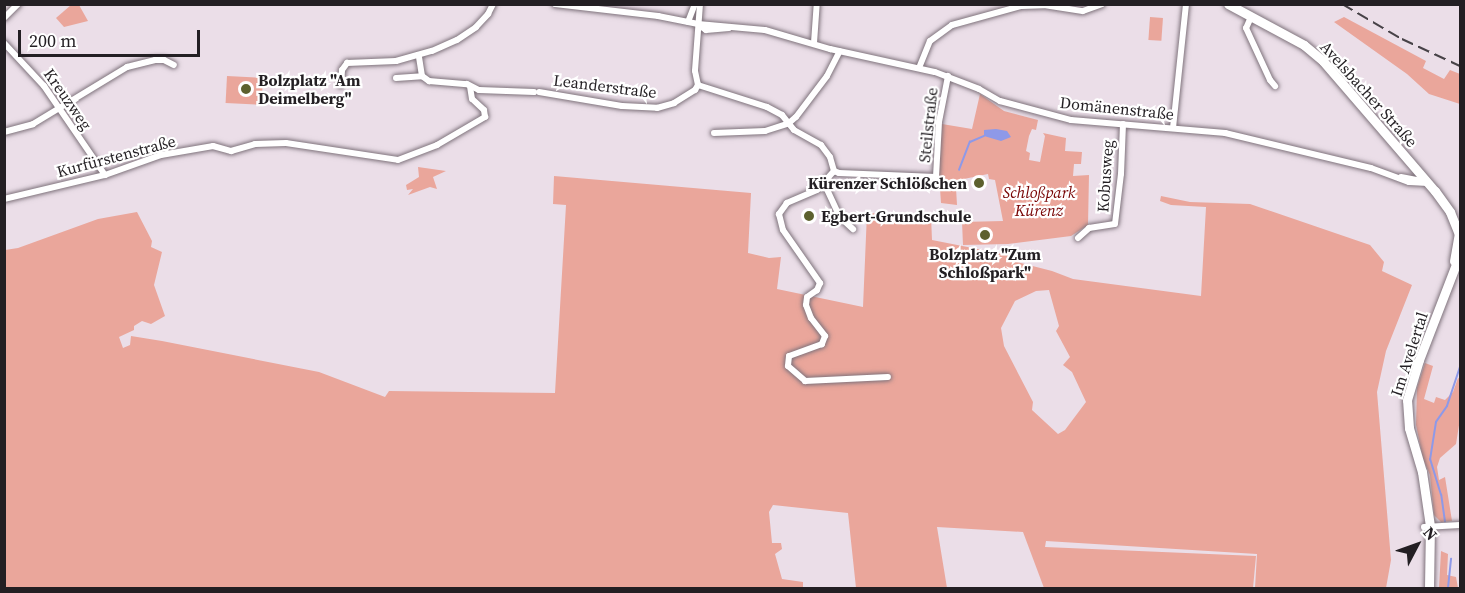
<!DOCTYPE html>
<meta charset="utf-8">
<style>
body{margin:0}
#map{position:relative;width:1465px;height:593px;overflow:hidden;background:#ebdee8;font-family:"Source Serif 4",serif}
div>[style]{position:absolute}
.green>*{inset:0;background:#eaa69b;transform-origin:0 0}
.water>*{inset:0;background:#8e99e8}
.stream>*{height:1.5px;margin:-0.75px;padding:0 0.75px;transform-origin:0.75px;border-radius:0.75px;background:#8e99e8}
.roads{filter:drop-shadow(0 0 2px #7f737c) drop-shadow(0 0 2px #7f737c)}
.street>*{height:6px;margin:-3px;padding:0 3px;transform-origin:3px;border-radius:3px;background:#fff}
.secondary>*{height:9px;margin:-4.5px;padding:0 4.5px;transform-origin:4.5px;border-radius:4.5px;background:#fff}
.rail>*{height:1.5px;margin-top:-0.75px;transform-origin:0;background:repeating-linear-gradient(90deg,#474247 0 12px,transparent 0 18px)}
.dots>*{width:16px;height:16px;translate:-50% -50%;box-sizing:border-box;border:3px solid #fff;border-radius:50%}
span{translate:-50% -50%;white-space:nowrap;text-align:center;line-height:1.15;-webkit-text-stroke:4.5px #fff;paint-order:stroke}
.poi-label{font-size:16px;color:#231f23;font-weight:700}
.left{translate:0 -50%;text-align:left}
.right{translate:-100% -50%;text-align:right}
.street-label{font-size:16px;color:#231f23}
.park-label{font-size:16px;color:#780303;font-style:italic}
.frame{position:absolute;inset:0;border:6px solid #231f23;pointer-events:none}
.north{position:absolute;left:1387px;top:515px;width:60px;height:60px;-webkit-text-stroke:4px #fff;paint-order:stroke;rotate:49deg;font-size:16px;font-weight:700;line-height:24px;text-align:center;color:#231f23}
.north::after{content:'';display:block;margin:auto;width:21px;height:27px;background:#231f23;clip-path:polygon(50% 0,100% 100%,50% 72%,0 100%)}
.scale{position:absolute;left:18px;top:30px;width:182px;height:27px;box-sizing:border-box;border:3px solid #231f23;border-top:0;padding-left:8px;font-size:18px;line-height:21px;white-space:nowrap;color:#231f23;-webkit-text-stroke:4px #fff;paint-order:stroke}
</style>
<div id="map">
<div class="green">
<i style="clip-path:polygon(71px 5px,79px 5px,88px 21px,64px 27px,56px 18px)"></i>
<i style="left:1150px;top:17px;width:13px;height:23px;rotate:4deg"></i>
<i style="clip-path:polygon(1344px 17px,1426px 61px,1423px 68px,1444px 79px,1450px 70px,1460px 74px,1460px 104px,1429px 94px,1407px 74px,1334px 22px)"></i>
<i style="left:227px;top:76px;width:36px;height:27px;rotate:3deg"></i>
<i style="clip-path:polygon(980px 94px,1004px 111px,1038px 120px,1036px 130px,1032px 129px,1029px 136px,1026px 151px,1030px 153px,1029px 160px,1040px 162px,1045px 136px,1043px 133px,1066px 138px,1065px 151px,1082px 152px,1081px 164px,1074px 164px,1073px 176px,1089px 175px,1088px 225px,1071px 236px,1008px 244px,963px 245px,962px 222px,1003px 221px,995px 180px,989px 179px,988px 174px,954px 181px,953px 187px,956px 188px,957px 205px,941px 203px,939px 174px,942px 124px,972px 129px)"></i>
<i style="clip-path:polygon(418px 167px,446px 171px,433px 177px,437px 189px,430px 187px,408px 195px,413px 189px,407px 190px,406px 185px,419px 177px)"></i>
<i style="clip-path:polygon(evenodd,554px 176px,751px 193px,748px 253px,769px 258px,781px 257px,777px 289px,863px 307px,867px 213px,931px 216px,932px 240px,1013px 256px,1013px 261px,1052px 271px,1073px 279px,1201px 296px,1206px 207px,1171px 205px,1160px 201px,1161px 196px,1190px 202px,1250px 204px,1370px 245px,1384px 262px,1382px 271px,1412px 285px,1386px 351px,1377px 392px,1391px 560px,1386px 588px,1255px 588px,1257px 554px,1046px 541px,1045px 547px,1256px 556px,1253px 588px,1044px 588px,1023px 532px,937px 527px,947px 588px,856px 588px,848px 513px,773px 505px,769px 512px,772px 543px,781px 543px,782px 549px,775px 554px,782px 579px,803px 582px,803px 588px,5px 588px,5px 250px,18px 248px,98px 219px,137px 212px,152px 241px,151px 247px,162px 252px,154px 285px,165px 316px,151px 324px,142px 321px,134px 326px,134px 330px,119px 337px,123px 348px,130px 345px,131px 336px,162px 341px,319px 372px,385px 397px,389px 391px,555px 393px,566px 205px,553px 204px,554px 176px,1049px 290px,1059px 326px,1056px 331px,1070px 357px,1063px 365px,1072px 372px,1086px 402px,1065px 430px,1058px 434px,1032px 410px,1033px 402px,1004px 346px,1001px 328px,1015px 301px,1036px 291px,1049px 290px)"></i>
<i style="clip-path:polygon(1425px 363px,1433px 366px,1424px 399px,1434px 403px,1436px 397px,1445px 400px,1453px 392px,1458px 378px,1460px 379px,1460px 419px,1456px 444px,1440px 458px,1437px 467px,1439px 480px,1445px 477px,1452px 521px,1441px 522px,1434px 515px,1430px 475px,1423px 459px,1416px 425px,1417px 388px)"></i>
<i style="clip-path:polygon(1441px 551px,1448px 554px,1447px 575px,1456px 577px,1458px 588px,1439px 588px)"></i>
</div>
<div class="water">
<i style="clip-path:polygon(996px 129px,1007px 131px,1011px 137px,1001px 141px,984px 136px,984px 130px)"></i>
</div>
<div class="stream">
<i style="left:959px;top:170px;width:30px;rotate:-69deg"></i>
<i style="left:970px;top:142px;width:15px;rotate:-23deg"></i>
<i style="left:1445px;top:522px;width:27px;rotate:-98deg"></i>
<i style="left:1441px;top:495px;width:37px;rotate:-107deg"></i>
<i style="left:1430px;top:460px;width:38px;rotate:-81deg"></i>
<i style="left:1436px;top:422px;width:19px;rotate:-55deg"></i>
<i style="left:1447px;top:406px;width:41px;rotate:-71.6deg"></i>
<i style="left:1448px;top:588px;width:29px;rotate:-84deg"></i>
</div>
<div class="roads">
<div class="street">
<i style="left:555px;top:4px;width:104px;rotate:6.6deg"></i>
<i style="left:658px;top:16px;width:41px;rotate:11.3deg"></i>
<i style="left:698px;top:24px;width:67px;rotate:5.1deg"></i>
<i style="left:765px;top:30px;width:68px;rotate:16.3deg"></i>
<i style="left:830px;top:49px;width:107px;rotate:12.4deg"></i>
<i style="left:935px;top:72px;width:47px;rotate:21.1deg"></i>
<i style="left:979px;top:89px;width:24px;rotate:30deg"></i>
<i style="left:1000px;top:101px;width:73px;rotate:15deg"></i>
<i style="left:1071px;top:120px;width:155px;rotate:4.8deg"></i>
<i style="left:1225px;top:133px;width:150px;rotate:13.5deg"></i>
<i style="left:1371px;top:168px;width:40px;rotate:20.2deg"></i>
<i style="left:1409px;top:182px;width:19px;rotate:3deg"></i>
<i style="left:700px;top:4px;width:67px;rotate:94.3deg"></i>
<i style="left:695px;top:71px;width:14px;rotate:78deg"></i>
<i style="left:698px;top:85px;width:72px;rotate:17.7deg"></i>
<i style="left:767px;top:107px;width:17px;rotate:28deg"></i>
<i style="left:782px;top:115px;width:19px;rotate:51deg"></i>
<i style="left:794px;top:130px;width:31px;rotate:29deg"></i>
<i style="left:821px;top:145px;width:15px;rotate:53deg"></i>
<i style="left:830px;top:157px;width:15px;rotate:74deg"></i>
<i style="left:834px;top:171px;width:5px;rotate:22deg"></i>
<i style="left:839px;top:173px;width:97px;rotate:2.4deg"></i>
<i style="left:936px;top:177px;width:55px;rotate:-86.9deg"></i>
<i style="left:939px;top:122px;width:47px;rotate:-78.9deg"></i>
<i style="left:1251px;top:17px;width:12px;rotate:114deg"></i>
<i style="left:1246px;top:28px;width:57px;rotate:65.2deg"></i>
<i style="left:1270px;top:80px;width:8px;rotate:50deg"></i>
<i style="left:4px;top:18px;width:20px;rotate:-45deg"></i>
<i style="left:688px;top:22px;width:19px;rotate:-69deg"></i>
<i style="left:698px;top:24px;width:10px;rotate:37deg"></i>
<i style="left:706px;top:30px;width:23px;rotate:-5deg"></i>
<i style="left:4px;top:43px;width:59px;rotate:47.1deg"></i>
<i style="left:44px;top:86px;width:108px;rotate:55.6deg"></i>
<i style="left:814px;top:43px;width:39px;rotate:-86deg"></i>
<i style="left:919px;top:68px;width:29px;rotate:-68deg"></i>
<i style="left:930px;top:41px;width:27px;rotate:-36deg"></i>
<i style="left:952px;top:25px;width:72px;rotate:-15.4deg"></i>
<i style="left:1021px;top:6px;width:23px;rotate:-2deg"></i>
<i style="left:1044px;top:5px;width:39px;rotate:9deg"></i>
<i style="left:1083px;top:11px;width:20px;rotate:-20deg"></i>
<i style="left:422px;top:76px;width:9px;rotate:36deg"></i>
<i style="left:429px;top:81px;width:38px;rotate:5deg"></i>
<i style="left:467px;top:84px;width:13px;rotate:27deg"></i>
<i style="left:479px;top:90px;width:55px;rotate:2.1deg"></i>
<i style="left:396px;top:78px;width:26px;rotate:-4deg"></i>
<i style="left:422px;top:76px;width:20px;rotate:-99deg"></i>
<i style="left:341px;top:85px;width:15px;rotate:-86deg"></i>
<i style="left:342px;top:70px;width:9px;rotate:-54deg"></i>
<i style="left:347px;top:63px;width:49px;rotate:-2.3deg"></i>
<i style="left:396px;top:61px;width:37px;rotate:-16deg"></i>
<i style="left:432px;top:51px;width:27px;rotate:-24deg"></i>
<i style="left:457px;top:40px;width:23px;rotate:-34deg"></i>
<i style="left:476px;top:27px;width:18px;rotate:-47deg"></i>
<i style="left:488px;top:14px;width:11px;rotate:-63deg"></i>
<i style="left:539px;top:92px;width:84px;rotate:9.6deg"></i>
<i style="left:622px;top:106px;width:35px;rotate:3deg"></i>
<i style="left:657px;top:108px;width:18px;rotate:-16deg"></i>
<i style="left:674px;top:103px;width:25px;rotate:-32deg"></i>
<i style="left:695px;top:90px;width:6px;rotate:-59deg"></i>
<i style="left:1173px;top:128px;width:125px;rotate:-84deg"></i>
<i style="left:4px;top:132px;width:30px;rotate:-15deg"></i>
<i style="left:33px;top:124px;width:110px;rotate:-31.2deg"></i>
<i style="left:127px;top:67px;width:29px;rotate:-14deg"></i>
<i style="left:155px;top:60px;width:9px"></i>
<i style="left:164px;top:60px;width:11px;rotate:27deg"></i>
<i style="left:714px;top:133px;width:51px;rotate:-2.2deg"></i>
<i style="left:765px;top:131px;width:25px;rotate:-18deg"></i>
<i style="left:789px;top:123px;width:9px;rotate:-41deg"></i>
<i style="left:796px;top:117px;width:51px;rotate:-52.9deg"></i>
<i style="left:827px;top:76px;width:28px;rotate:-63deg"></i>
<i style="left:834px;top:171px;width:25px;rotate:132deg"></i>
<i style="left:817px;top:190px;width:33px;rotate:157deg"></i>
<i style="left:787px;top:203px;width:14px;rotate:126deg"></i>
<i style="left:779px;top:214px;width:16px;rotate:76deg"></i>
<i style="left:783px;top:230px;width:65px;rotate:55.1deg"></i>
<i style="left:820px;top:283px;width:8px;rotate:113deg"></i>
<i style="left:817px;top:290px;width:12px;rotate:145deg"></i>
<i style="left:807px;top:297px;width:8px;rotate:97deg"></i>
<i style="left:806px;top:305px;width:14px;rotate:69deg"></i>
<i style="left:811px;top:318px;width:23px;rotate:52deg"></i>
<i style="left:825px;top:336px;width:9px;rotate:111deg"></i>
<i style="left:822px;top:344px;width:35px;rotate:160deg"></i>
<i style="left:789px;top:356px;width:10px;rotate:96deg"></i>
<i style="left:788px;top:366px;width:23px;rotate:41deg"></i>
<i style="left:805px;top:381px;width:83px;rotate:-2.8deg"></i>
<i style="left:1401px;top:177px;width:25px;rotate:11deg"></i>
<i style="left:824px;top:183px;width:38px;rotate:65deg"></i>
<i style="left:840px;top:217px;width:18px;rotate:43deg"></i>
<i style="left:4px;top:199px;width:104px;rotate:-13.4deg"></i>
<i style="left:105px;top:175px;width:59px;rotate:-19.7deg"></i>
<i style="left:161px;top:155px;width:53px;rotate:-9.8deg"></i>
<i style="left:213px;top:146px;width:19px;rotate:16deg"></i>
<i style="left:231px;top:151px;width:25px;rotate:-16deg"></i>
<i style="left:255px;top:144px;width:31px;rotate:-2deg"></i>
<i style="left:286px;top:143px;width:113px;rotate:8.6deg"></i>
<i style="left:398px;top:160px;width:42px;rotate:-21deg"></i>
<i style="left:437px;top:145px;width:56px;rotate:-30.3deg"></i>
<i style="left:485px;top:117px;width:7px;rotate:-98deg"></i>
<i style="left:484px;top:110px;width:16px;rotate:-137deg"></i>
<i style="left:472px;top:99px;width:12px;rotate:-99deg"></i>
<i style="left:1078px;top:238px;width:15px;rotate:-42deg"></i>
<i style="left:1089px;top:228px;width:26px;rotate:-9deg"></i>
<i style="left:1115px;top:224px;width:50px;rotate:-83.2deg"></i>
<i style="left:1121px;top:174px;width:50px;rotate:-87.7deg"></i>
<i style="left:1424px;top:527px;width:36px;rotate:-3deg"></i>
</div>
<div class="secondary">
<i style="left:1228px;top:4px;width:86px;rotate:28.3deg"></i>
<i style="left:1304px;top:45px;width:25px;rotate:40deg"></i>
<i style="left:1323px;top:61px;width:172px;rotate:49.3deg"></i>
<i style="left:1435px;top:191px;width:26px;rotate:54deg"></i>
<i style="left:1450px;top:212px;width:27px;rotate:68deg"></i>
<i style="left:1454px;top:261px;width:28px;rotate:-80deg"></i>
<i style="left:1429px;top:588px;width:62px;rotate:-89.1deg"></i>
<i style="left:1430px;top:526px;width:55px;rotate:-98.4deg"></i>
<i style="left:1422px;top:472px;width:46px;rotate:-106.5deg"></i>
<i style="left:1409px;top:428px;width:28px;rotate:-94deg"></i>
<i style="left:1407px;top:400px;width:42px;rotate:-73.3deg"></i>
<i style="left:1419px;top:360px;width:114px;rotate:-68.9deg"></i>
</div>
</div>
<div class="rail">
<i style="left:1342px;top:4px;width:69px;rotate:30.3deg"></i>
<i style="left:1402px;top:39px;width:64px;rotate:25deg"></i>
</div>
<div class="dots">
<i style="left:246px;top:89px;background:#5d602e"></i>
<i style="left:979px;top:183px;background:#5d602e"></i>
<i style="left:809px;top:216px;background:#5d602e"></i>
<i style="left:985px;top:235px;background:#5d602e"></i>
</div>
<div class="poi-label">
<span class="left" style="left:258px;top:89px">Bolzplatz "Am<br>Deimelberg"</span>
<span class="right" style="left:967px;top:183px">Kürenzer Schlößchen</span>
<span class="left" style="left:821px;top:216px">Egbert-Grundschule</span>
<span style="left:985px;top:263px">Bolzplatz "Zum<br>Schloßpark"</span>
</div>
<div class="street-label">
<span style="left:605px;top:86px;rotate:7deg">Leanderstraße</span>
<span style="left:1369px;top:94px;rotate:48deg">Avelsbacher Straße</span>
<span style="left:68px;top:99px;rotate:55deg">Kreuzweg</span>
<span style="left:1117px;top:108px;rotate:6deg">Domänenstraße</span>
<span style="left:928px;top:125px;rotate:-84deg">Steilstraße</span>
<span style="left:116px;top:156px;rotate:-15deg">Kurfürstenstraße</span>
<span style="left:1105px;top:176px;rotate:-86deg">Kobusweg</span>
<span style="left:1409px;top:354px;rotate:-72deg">Im Avelertal</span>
</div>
<div class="park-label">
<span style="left:1039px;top:201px">Schloßpark<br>Kürenz</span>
</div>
<div class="frame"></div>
<div class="north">N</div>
<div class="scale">200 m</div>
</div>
